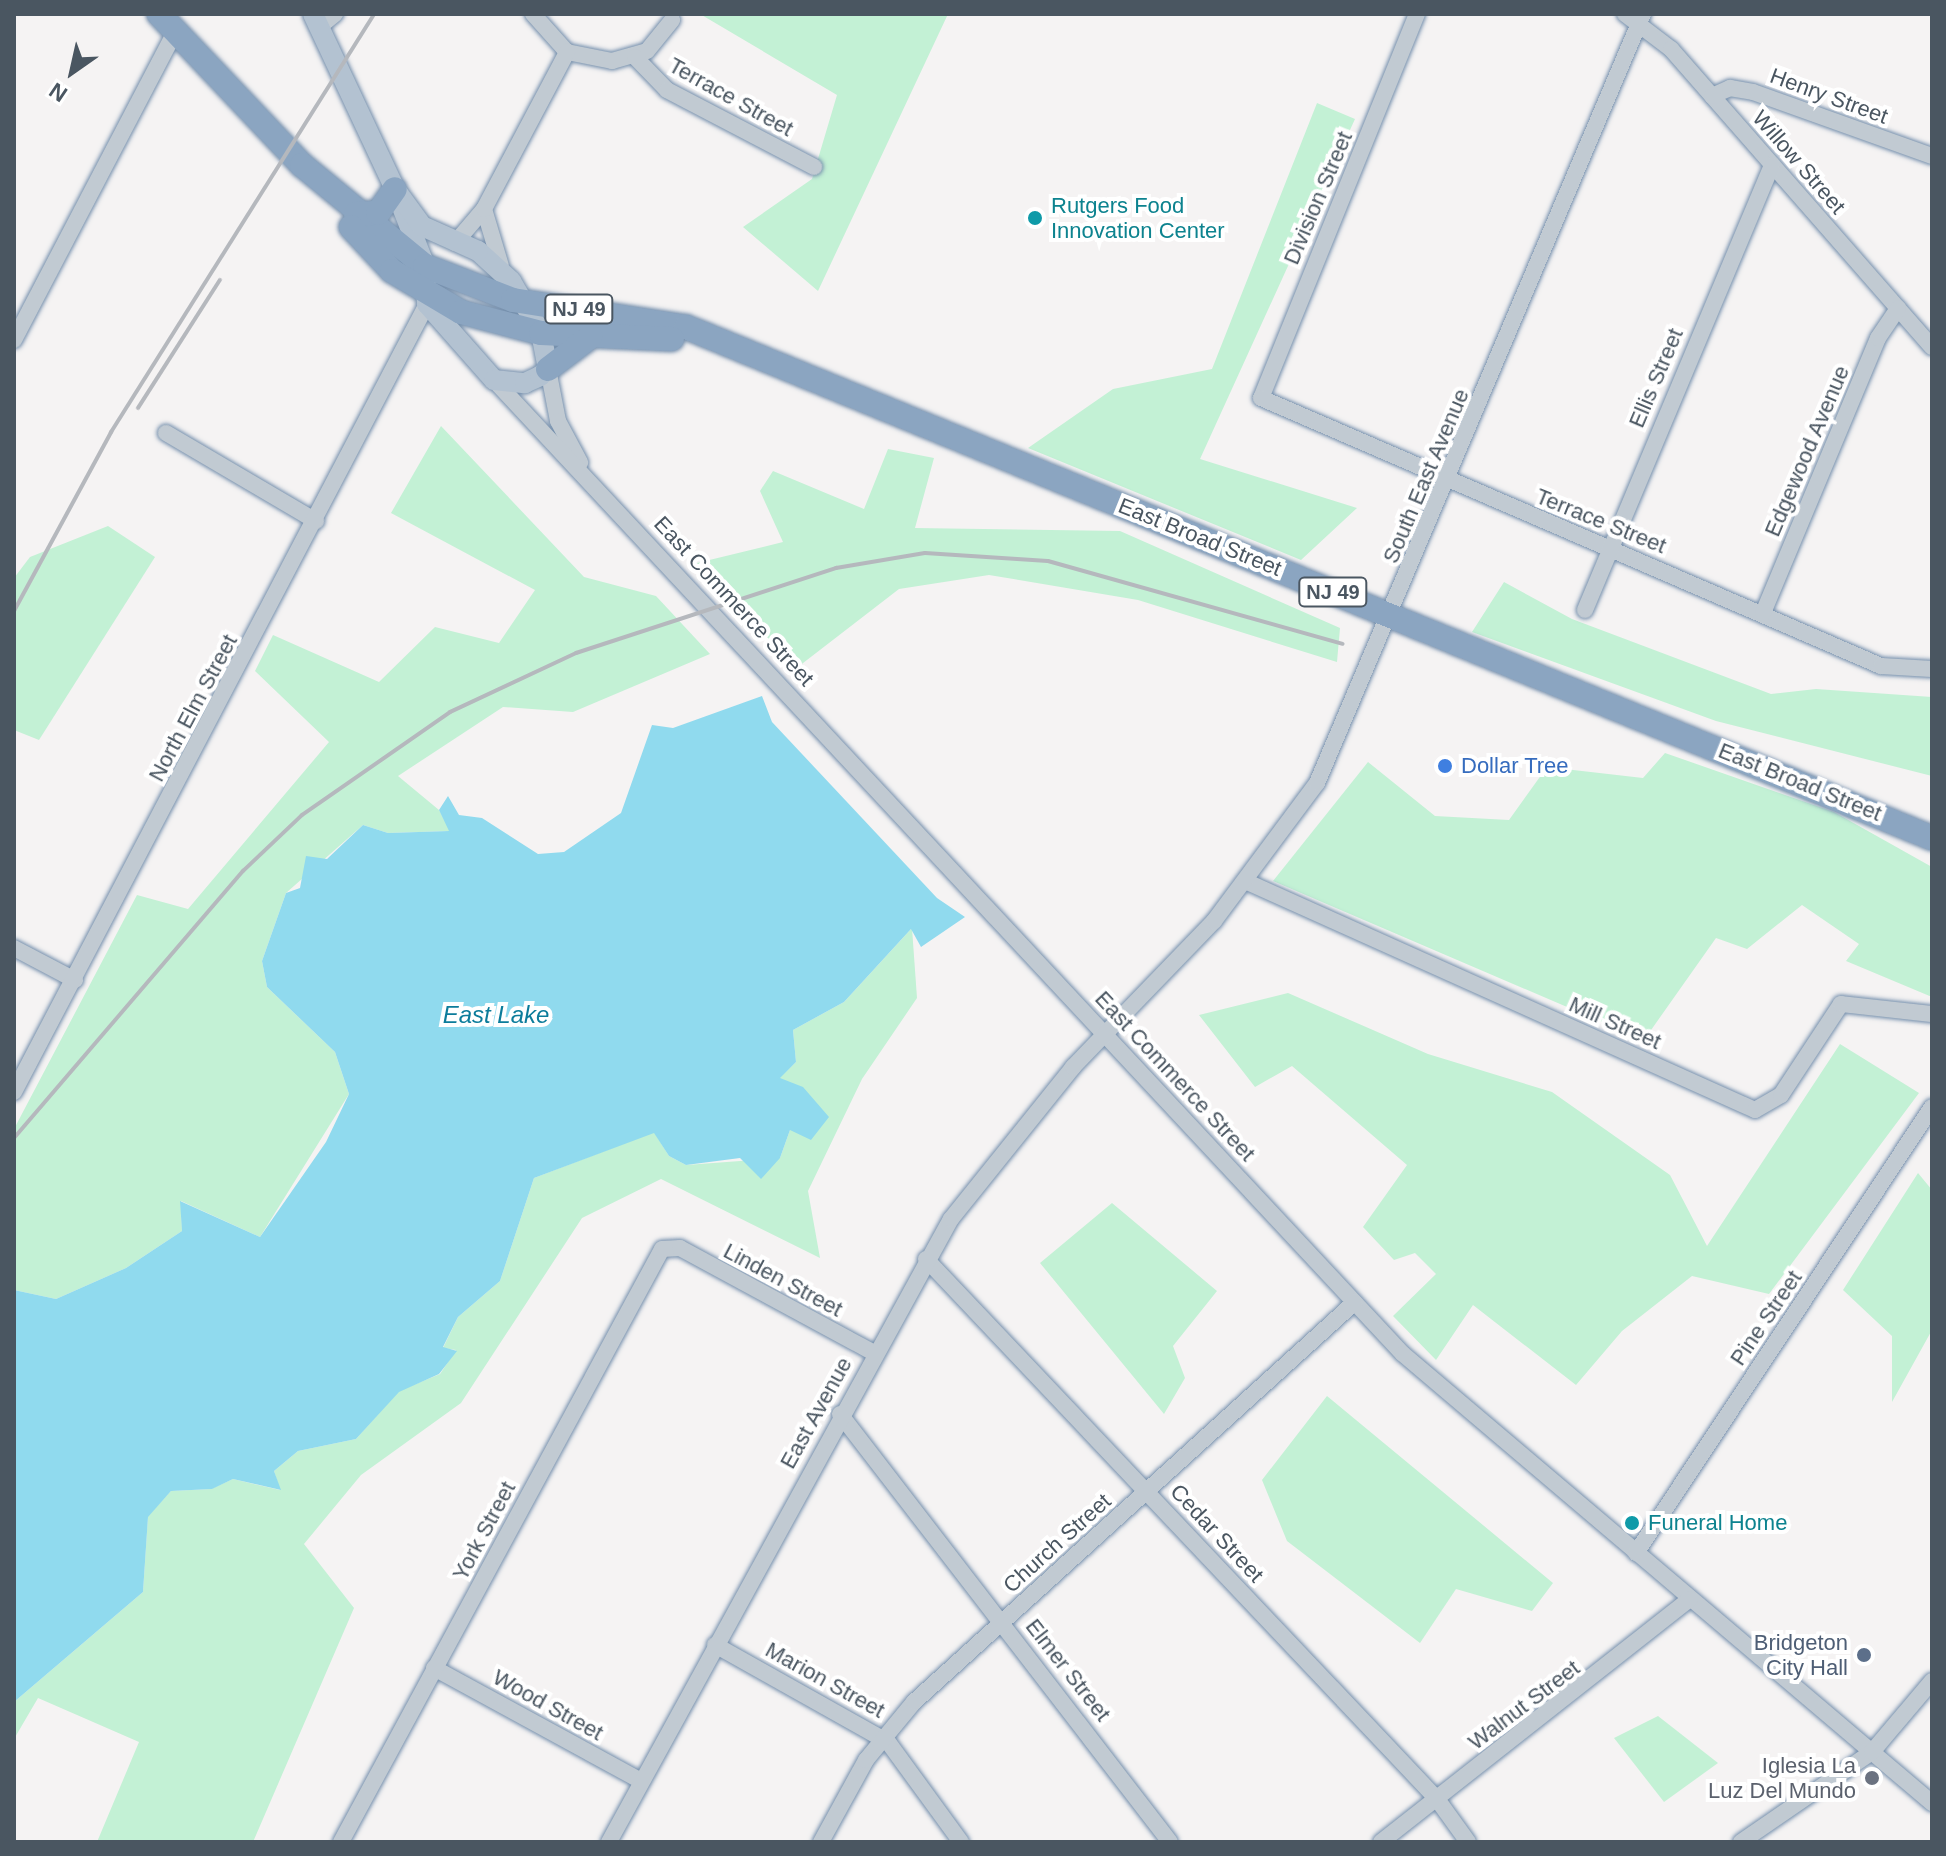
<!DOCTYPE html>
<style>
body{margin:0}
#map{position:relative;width:1946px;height:1856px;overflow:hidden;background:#f5f3f3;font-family:Helvetica,sans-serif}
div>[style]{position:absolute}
.green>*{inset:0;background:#c3f1d5}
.water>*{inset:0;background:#90daee}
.roads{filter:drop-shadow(0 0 2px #7690ad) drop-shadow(0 0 2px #7690ad)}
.minor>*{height:16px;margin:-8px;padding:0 8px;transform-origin:8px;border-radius:8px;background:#c1cad2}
.major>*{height:20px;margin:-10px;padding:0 10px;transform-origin:10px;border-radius:10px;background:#b3c2d1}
.highway>*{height:24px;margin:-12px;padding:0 12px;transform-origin:12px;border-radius:12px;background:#8ba5c1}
.rail>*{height:4px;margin:-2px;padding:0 2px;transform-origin:2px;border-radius:2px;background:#b5b8bd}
.dots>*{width:22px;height:22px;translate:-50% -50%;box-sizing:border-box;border:4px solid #fff;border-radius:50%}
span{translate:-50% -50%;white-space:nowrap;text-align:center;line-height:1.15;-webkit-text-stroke:8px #fff;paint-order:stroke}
.shield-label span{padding:2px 6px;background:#fff;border:2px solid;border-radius:6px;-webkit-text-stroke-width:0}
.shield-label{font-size:20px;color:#4a5661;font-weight:700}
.street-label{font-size:22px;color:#4a5661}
.culture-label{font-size:22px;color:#0d838f}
.left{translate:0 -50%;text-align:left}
.shop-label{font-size:22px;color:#366cbe}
.service-label{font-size:22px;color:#4e5e75}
.right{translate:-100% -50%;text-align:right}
.worship-label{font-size:22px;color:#5b616d}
.water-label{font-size:24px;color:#0c7c9b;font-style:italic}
.frame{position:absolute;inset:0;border:16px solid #4a5661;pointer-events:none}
.north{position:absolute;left:32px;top:32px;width:80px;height:80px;-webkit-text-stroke:6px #fff;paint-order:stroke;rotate:214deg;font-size:22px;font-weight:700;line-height:32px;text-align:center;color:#4a5661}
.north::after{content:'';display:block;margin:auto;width:28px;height:36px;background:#4a5661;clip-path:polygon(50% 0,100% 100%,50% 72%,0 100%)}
</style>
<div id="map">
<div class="green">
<i style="clip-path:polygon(700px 14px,948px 14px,818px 291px,743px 227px,812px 179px,837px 95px)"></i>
<i style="clip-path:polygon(1317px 103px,1355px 119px,1200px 459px,1357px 508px,1301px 560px,1028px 448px,1113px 389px,1212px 369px)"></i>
<i style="clip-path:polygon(441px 426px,584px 577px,656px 596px,710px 654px,573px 712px,503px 707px,398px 776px,439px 810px,450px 831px,388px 833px,363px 825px,286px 893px,262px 961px,267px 987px,335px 1052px,349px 1094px,260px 1237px,181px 1201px,182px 1231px,126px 1268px,56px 1299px,14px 1290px,14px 1129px,137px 895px,188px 909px,329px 742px,255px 671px,273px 635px,379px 682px,435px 627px,499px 643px,535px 590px,391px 513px)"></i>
<i style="clip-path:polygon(888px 449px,934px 458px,915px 528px,1120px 531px,1340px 628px,1337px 662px,1138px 600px,989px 575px,899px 589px,794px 670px,697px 563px,783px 542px,760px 491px,773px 471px,864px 509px)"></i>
<i style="clip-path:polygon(108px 526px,155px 557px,39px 740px,14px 730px,14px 578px,30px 557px)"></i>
<i style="clip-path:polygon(1504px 582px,1572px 619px,1771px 694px,1816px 689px,1932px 697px,1932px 776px,1716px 721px,1472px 632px)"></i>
<i style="clip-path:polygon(1665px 753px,1834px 812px,1932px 867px,1932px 997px,1846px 961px,1859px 944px,1802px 905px,1747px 949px,1716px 938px,1644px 1040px,1273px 881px,1368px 762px,1435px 816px,1509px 820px,1547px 767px,1643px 778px)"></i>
<i style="clip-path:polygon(912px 928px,917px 998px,862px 1079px,808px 1191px,820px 1258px,661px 1179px,582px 1218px,461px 1403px,361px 1475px,304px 1544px,354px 1608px,253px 1842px,97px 1842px,139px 1742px,38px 1698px,14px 1739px,14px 1702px,143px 1592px,148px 1516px,171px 1491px,211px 1489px,233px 1479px,280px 1490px,274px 1471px,298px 1451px,356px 1439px,399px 1391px,440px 1374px,456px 1350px,443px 1348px,458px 1317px,500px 1281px,534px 1178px,654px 1132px,669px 1156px,686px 1165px,780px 1158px,790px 1130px,779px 1078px,796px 1062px,793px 1030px,844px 1002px)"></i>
<i style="clip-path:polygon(1288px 993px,1428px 1054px,1552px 1092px,1670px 1175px,1707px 1246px,1840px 1044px,1919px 1093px,1769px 1294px,1692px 1276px,1622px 1331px,1576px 1385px,1473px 1305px,1436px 1360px,1393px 1316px,1436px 1274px,1415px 1253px,1394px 1260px,1363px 1227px,1407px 1165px,1292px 1066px,1255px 1087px,1199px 1015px)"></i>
<i style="clip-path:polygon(1918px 1173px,1932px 1190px,1932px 1330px,1892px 1402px,1892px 1336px,1843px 1290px)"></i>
<i style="clip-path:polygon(1112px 1203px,1217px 1291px,1173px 1346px,1185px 1378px,1164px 1414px,1040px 1263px)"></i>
<i style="clip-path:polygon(1327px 1396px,1553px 1583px,1532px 1611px,1456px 1589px,1420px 1643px,1287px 1541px,1262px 1480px)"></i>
<i style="clip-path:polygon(1658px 1716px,1718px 1763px,1664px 1802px,1614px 1738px)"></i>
</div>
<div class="water">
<i style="clip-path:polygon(762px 696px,772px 722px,937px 898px,965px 917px,921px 947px,911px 929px,844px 1002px,793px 1030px,796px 1062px,780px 1078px,803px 1087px,829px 1117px,811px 1140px,790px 1130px,780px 1158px,761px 1179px,740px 1158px,686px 1165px,669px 1156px,654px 1133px,534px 1178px,500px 1281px,458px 1317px,443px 1347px,457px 1351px,439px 1374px,399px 1392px,356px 1439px,298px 1451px,274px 1471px,281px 1490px,233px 1479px,212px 1489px,171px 1491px,148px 1517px,143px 1592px,14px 1702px,14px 1290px,56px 1299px,126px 1268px,182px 1231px,180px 1201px,260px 1237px,326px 1142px,349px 1094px,335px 1052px,267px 987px,262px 961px,286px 893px,300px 888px,306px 856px,327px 859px,363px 825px,388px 833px,449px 831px,439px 810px,448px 796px,459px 815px,482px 818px,538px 854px,564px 852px,621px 813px,652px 725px,673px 728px)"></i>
</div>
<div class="roads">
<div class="minor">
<i style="left:533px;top:14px;width:51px;rotate:48.2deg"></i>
<i style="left:567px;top:52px;width:46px;rotate:11.3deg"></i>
<i style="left:612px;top:61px;width:36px;rotate:-16deg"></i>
<i style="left:647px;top:51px;width:40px;rotate:-51deg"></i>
<i style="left:1417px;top:14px;width:414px;rotate:112.1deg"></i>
<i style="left:1261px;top:398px;width:675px;rotate:23.38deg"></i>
<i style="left:1881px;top:666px;width:51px;rotate:3.4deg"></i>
<i style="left:1625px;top:14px;width:58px;rotate:37.3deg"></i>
<i style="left:1671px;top:49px;width:396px;rotate:48.8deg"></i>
<i style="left:319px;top:27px;width:21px;rotate:-39deg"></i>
<i style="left:635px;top:57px;width:46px;rotate:45.9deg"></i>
<i style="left:667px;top:90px;width:166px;rotate:27.6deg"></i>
<i style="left:1712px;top:96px;width:20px;rotate:-24deg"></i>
<i style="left:1730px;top:88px;width:23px;rotate:10deg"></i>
<i style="left:1753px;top:92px;width:190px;rotate:19.7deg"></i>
<i style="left:484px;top:209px;width:59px;rotate:73.4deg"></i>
<i style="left:455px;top:243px;width:45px;rotate:-49.5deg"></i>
<i style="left:484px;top:209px;width:178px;rotate:-62.1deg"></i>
<i style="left:14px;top:340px;width:348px;rotate:-62.4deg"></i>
<i style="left:548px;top:369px;width:53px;rotate:79.1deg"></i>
<i style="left:558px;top:421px;width:47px;rotate:61.8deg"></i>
<i style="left:494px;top:380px;width:1332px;rotate:46.98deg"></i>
<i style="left:1403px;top:1354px;width:694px;rotate:40.32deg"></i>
<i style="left:166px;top:433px;width:174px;rotate:30.4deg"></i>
<i style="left:1585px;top:610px;width:483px;rotate:-67.2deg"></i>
<i style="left:1763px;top:613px;width:298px;rotate:-67.3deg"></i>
<i style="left:1878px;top:338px;width:36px;rotate:-56deg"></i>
<i style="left:1245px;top:881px;width:559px;rotate:24.18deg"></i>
<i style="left:1755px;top:1110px;width:30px;rotate:-30deg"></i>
<i style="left:1781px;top:1095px;width:109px;rotate:-56.6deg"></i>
<i style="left:1841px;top:1004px;width:92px;rotate:6.3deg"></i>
<i style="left:14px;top:948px;width:69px;rotate:27.7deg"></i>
<i style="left:14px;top:1092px;width:890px;rotate:-62.34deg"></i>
<i style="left:926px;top:1259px;width:743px;rotate:46.58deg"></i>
<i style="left:1437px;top:1799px;width:53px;rotate:54.2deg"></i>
<i style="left:840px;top:1414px;width:540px;rotate:52.37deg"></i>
<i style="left:1636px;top:1553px;width:535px;rotate:-56.43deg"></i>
<i style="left:715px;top:1645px;width:198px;rotate:29.3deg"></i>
<i style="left:888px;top:1742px;width:124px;rotate:53.9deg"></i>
<i style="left:434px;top:1668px;width:236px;rotate:28.6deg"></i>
<i style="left:341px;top:1842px;width:674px;rotate:-61.57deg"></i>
<i style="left:662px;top:1249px;width:18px;rotate:-3deg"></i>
<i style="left:680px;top:1248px;width:221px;rotate:28.4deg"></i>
<i style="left:609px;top:1842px;width:711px;rotate:-61.24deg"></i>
<i style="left:951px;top:1219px;width:195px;rotate:-51.2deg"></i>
<i style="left:1073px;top:1067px;width:203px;rotate:-46deg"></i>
<i style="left:1214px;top:921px;width:172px;rotate:-53.3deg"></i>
<i style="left:1317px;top:783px;width:835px;rotate:-67.03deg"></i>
<i style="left:821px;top:1842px;width:94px;rotate:-61.2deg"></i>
<i style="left:866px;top:1760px;width:75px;rotate:-50.4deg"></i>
<i style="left:914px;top:1702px;width:595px;rotate:-42.21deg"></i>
<i style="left:1381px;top:1842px;width:393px;rotate:-38.2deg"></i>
<i style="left:1741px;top:1842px;width:159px;rotate:-34.5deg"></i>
<i style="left:1872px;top:1752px;width:93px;rotate:-49.8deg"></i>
</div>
<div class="major">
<i style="left:313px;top:14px;width:193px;rotate:64.9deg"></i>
<i style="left:395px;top:189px;width:83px;rotate:68.7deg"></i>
<i style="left:425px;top:266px;width:38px;rotate:87deg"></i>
<i style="left:427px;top:304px;width:101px;rotate:48.6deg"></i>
<i style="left:494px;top:380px;width:31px;rotate:6deg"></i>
<i style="left:525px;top:383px;width:17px;rotate:-25deg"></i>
<i style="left:540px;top:376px;width:11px;rotate:-41deg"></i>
<i style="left:548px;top:369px;width:37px;rotate:-101deg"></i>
<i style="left:541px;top:333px;width:60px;rotate:-120deg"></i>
<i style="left:511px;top:281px;width:45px;rotate:-137.7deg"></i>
<i style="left:478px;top:251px;width:61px;rotate:-155.9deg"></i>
<i style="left:422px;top:226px;width:46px;rotate:-126.1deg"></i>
</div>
<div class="highway">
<i style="left:159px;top:14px;width:208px;rotate:46.6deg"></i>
<i style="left:302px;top:165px;width:159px;rotate:39.4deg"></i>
<i style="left:425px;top:266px;width:94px;rotate:21.1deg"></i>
<i style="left:513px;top:300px;width:175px;rotate:8.9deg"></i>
<i style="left:686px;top:327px;width:1347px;rotate:22.3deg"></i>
<i style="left:356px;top:214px;width:22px;rotate:-3deg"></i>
<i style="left:378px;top:213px;width:29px;rotate:-55deg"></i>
<i style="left:351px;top:227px;width:60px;rotate:47deg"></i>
<i style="left:392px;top:271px;width:80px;rotate:30.7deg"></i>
<i style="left:461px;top:312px;width:83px;rotate:14.7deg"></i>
<i style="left:541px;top:333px;width:131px;rotate:2.6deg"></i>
<i style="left:548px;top:369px;width:53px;rotate:-37.3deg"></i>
</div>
</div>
<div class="rail">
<i style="left:138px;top:408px;width:152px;rotate:-57.4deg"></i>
<i style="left:14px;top:611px;width:204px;rotate:-61.5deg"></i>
<i style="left:111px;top:432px;width:494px;rotate:-57.8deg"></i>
<i style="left:14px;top:1138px;width:352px;rotate:-49.4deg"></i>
<i style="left:243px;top:871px;width:81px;rotate:-43.5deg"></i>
<i style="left:302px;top:815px;width:180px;rotate:-34.8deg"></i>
<i style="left:450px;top:712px;width:139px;rotate:-25.1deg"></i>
<i style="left:576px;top:653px;width:274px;rotate:-18.1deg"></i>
<i style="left:836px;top:568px;width:90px;rotate:-9.6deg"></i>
<i style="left:925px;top:553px;width:123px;rotate:3.7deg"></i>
<i style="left:1048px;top:561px;width:306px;rotate:15.7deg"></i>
</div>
<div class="dots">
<i style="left:1035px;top:218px;background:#0f9aa8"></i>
<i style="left:1445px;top:766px;background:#3f7fe0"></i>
<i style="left:1632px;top:1523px;background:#0f9aa8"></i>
<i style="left:1864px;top:1655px;background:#5c6f8a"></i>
<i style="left:1872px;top:1778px;background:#6b7280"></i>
</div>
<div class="shield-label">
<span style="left:579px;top:309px">NJ 49</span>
<span style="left:1333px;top:592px">NJ 49</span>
</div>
<div class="street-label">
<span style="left:1829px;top:96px;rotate:20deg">Henry Street</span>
<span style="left:731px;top:97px;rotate:29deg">Terrace Street</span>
<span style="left:1799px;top:162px;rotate:49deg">Willow Street</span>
<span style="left:1318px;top:198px;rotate:-67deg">Division Street</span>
<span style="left:1656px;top:378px;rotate:-67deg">Ellis Street</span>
<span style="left:1807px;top:451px;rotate:-67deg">Edgewood Avenue</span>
<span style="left:1426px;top:476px;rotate:-67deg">South East Avenue</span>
<span style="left:1601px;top:521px;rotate:22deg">Terrace Street</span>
<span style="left:1200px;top:537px;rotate:22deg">East Broad Street</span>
<span style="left:734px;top:601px;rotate:47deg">East Commerce Street</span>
<span style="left:193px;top:708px;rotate:-62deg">North Elm Street</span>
<span style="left:1800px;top:782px;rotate:22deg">East Broad Street</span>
<span style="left:1615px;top:1023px;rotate:24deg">Mill Street</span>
<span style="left:1175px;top:1076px;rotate:47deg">East Commerce Street</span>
<span style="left:783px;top:1280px;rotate:28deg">Linden Street</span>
<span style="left:1766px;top:1318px;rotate:-56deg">Pine Street</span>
<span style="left:816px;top:1413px;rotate:-61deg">East Avenue</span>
<span style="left:484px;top:1531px;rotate:-62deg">York Street</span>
<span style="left:1217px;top:1533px;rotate:47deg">Cedar Street</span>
<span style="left:1057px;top:1543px;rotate:-42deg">Church Street</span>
<span style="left:1068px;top:1670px;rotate:52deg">Elmer Street</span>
<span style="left:825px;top:1680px;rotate:29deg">Marion Street</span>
<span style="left:548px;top:1705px;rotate:29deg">Wood Street</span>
<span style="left:1524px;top:1705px;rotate:-37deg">Walnut Street</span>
</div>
<div class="culture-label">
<span class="left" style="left:1051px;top:218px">Rutgers Food<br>Innovation Center</span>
<span class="left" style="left:1648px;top:1523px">Funeral Home</span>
</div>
<div class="shop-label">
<span class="left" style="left:1461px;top:766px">Dollar Tree</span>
</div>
<div class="service-label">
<span class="right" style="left:1848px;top:1655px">Bridgeton<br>City Hall</span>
</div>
<div class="worship-label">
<span class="right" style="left:1856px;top:1778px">Iglesia La<br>Luz Del Mundo</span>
</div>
<div class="water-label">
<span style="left:496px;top:1015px">East Lake</span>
</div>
<div class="frame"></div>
<div class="north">N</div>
</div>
